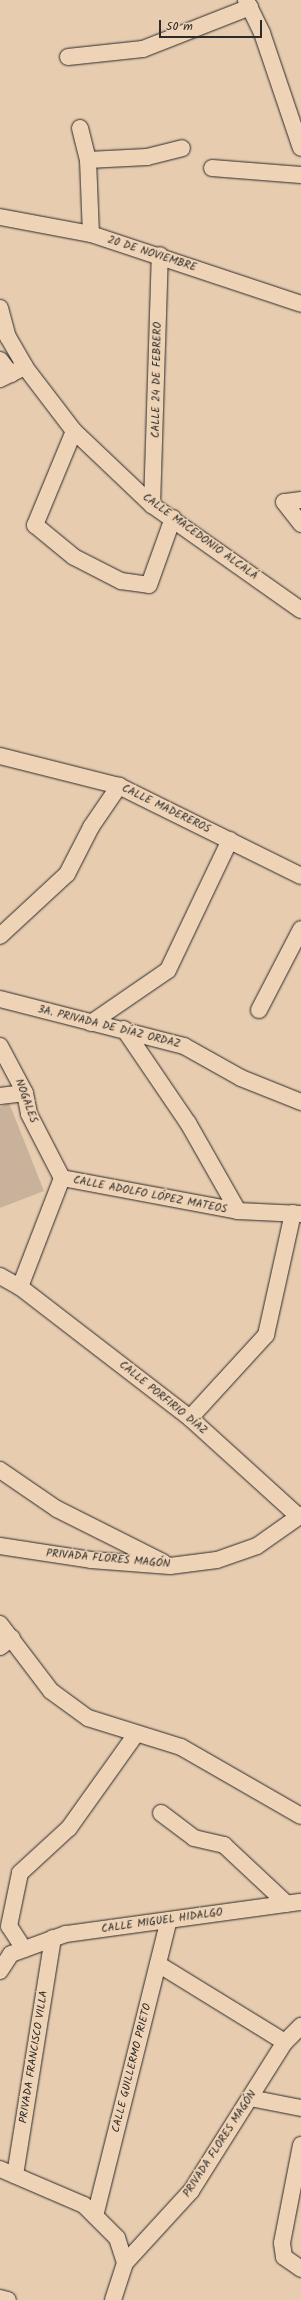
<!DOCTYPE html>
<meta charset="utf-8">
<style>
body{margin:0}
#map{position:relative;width:301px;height:2300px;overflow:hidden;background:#e7ccb0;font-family:Kalam,sans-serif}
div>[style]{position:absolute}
.green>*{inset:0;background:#c8b29b}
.roads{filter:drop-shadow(0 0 1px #2b2b2b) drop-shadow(0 0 1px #2b2b2b)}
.minor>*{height:16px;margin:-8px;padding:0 8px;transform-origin:8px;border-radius:8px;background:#efd3b6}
span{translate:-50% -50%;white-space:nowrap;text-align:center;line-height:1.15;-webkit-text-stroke:3px #efd3b6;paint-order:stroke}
.street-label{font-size:11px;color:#2b2b2b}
.scale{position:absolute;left:159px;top:20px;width:103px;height:18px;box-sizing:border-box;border:2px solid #2b2b2b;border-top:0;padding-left:5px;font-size:12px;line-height:14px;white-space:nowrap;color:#2b2b2b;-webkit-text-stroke:3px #efd3b6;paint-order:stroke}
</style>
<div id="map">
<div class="green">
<i style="clip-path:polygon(9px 1103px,44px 1191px,0 1208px,0 1107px)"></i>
</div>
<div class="roads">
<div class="minor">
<i style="left:246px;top:0;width:37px;rotate:64deg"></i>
<i style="left:262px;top:33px;width:121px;rotate:71.3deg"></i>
<i style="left:68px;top:57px;width:75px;rotate:-6.1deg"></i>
<i style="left:143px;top:49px;width:115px;rotate:-21.4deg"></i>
<i style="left:80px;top:128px;width:33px;rotate:76deg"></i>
<i style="left:88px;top:160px;width:74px;rotate:87.7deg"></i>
<i style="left:88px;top:160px;width:59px;rotate:-2.9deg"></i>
<i style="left:147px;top:157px;width:36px;rotate:-14deg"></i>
<i style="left:212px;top:168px;width:89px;rotate:4.5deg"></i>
<i style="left:0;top:217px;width:93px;rotate:10.6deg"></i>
<i style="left:91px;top:234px;width:221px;rotate:18.4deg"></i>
<i style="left:0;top:308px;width:30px;rotate:75deg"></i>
<i style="left:8px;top:337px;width:34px;rotate:60deg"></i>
<i style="left:25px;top:367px;width:81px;rotate:52.6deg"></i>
<i style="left:74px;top:431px;width:108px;rotate:43.5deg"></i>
<i style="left:152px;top:505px;width:182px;rotate:35.2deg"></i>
<i style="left:0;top:360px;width:18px;rotate:52deg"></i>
<i style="left:0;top:379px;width:28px;rotate:-26deg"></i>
<i style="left:74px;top:431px;width:102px;rotate:112.5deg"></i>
<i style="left:35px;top:525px;width:50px;rotate:39.4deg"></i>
<i style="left:74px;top:557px;width:53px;rotate:27.1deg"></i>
<i style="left:121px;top:581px;width:28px;rotate:8deg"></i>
<i style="left:149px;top:585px;width:71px;rotate:-70.3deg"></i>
<i style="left:301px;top:500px;width:17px;rotate:173deg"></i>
<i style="left:284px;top:502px;width:28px;rotate:52deg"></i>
<i style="left:152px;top:505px;width:250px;rotate:-88.2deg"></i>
<i style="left:0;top:756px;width:123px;rotate:14.1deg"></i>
<i style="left:119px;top:786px;width:203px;rotate:26.3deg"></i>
<i style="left:0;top:936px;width:91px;rotate:-42.8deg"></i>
<i style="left:67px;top:874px;width:53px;rotate:-62.9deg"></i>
<i style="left:91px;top:827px;width:50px;rotate:-55.7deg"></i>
<i style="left:0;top:999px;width:190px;rotate:14.3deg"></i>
<i style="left:184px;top:1046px;width:65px;rotate:29.3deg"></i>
<i style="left:241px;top:1078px;width:65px;rotate:21.8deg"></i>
<i style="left:259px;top:1010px;width:91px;rotate:-62.6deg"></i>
<i style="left:91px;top:1023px;width:93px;rotate:-34.5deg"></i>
<i style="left:168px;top:970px;width:144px;rotate:-64.5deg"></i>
<i style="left:124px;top:1029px;width:114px;rotate:55.8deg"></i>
<i style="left:188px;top:1123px;width:101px;rotate:60.4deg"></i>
<i style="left:0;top:1046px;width:53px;rotate:62deg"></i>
<i style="left:25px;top:1093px;width:21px;rotate:79deg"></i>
<i style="left:29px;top:1114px;width:72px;rotate:62.7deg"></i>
<i style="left:0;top:1096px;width:25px;rotate:-7deg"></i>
<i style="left:62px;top:1178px;width:179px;rotate:10.6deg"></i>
<i style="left:238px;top:1211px;width:63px;rotate:2.7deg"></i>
<i style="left:0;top:1276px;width:23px;rotate:29deg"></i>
<i style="left:20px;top:1287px;width:215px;rotate:37.6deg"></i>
<i style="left:190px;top:1418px;width:147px;rotate:42.2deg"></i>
<i style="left:20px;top:1287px;width:117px;rotate:-68.9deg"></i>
<i style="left:190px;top:1418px;width:113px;rotate:-47.5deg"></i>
<i style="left:266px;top:1335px;width:125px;rotate:-77.5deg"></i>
<i style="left:0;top:1470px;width:69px;rotate:34.4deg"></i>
<i style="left:57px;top:1509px;width:119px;rotate:26.6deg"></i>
<i style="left:0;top:1546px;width:92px;rotate:8.7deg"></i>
<i style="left:91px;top:1560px;width:79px;rotate:4.3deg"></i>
<i style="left:170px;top:1566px;width:47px;rotate:-7.3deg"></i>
<i style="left:217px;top:1560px;width:42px;rotate:-19.3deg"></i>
<i style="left:257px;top:1546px;width:54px;rotate:-35.2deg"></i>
<i style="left:0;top:1624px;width:84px;rotate:52.7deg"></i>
<i style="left:51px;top:1691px;width:46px;rotate:36.1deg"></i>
<i style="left:88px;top:1718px;width:97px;rotate:17.3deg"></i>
<i style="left:181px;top:1747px;width:138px;rotate:29.9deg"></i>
<i style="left:0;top:1647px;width:15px;rotate:-37deg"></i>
<i style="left:161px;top:1813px;width:41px;rotate:37.1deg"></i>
<i style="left:194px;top:1838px;width:31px;rotate:13deg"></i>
<i style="left:224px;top:1845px;width:86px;rotate:43.1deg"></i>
<i style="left:24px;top:1949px;width:27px;rotate:-123deg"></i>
<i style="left:9px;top:1926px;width:54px;rotate:-78.3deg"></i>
<i style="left:20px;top:1873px;width:67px;rotate:-42.6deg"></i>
<i style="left:69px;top:1828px;width:115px;rotate:-54.5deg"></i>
<i style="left:158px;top:1964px;width:149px;rotate:31.6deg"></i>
<i style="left:0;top:1971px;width:20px;rotate:-57deg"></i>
<i style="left:11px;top:1954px;width:59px;rotate:-20deg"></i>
<i style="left:66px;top:1934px;width:237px;rotate:-7.8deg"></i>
<i style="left:250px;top:2098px;width:52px;rotate:11.1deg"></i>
<i style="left:301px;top:2145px;width:100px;rotate:101deg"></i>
<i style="left:282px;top:2243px;width:14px;rotate:82deg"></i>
<i style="left:284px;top:2257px;width:21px;rotate:35deg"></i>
<i style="left:0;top:2169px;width:91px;rotate:23.2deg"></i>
<i style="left:84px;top:2205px;width:47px;rotate:45deg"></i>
<i style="left:117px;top:2238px;width:26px;rotate:72deg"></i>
<i style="left:15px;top:2175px;width:240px;rotate:-80.9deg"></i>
<i style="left:95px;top:2216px;width:305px;rotate:-76deg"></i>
<i style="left:0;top:2298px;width:8px;rotate:14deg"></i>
<i style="left:113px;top:2300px;width:39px;rotate:-72deg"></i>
<i style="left:125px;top:2263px;width:98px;rotate:-47.5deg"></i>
<i style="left:191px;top:2191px;width:176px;rotate:-57.8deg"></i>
<i style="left:285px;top:2042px;width:23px;rotate:-45deg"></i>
</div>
</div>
<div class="street-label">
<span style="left:152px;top:254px;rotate:18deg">20 DE NOVIEMBRE</span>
<span style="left:157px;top:380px;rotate:-89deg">CALLE 24 DE FEBRERO</span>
<span style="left:200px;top:537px;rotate:36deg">CALLE MACEDONIO ALCALÁ</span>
<span style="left:166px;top:809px;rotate:26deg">CALLE MADEREROS</span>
<span style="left:109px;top:1027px;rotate:14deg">3A. PRIVADA DE DÍAZ ORDAZ</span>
<span style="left:26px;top:1101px;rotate:70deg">NOGALES</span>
<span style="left:150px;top:1195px;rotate:11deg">CALLE ADOLFO LÓPEZ MATEOS</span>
<span style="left:163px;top:1398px;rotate:39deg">CALLE PORFIRIO DÍAZ</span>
<span style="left:108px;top:1559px;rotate:5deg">PRIVADA FLORES MAGÓN</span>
<span style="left:162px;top:1921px;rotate:-8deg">CALLE MIGUEL HIDALGO</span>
<span style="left:34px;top:2057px;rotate:-81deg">PRIVADA FRANCISCO VILLA</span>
<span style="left:132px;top:2068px;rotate:-76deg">CALLE GUILLERMO PRIETO</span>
<span style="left:220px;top:2144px;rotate:-57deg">PRIVADA FLORES MAGÓN</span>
</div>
<div class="scale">50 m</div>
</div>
